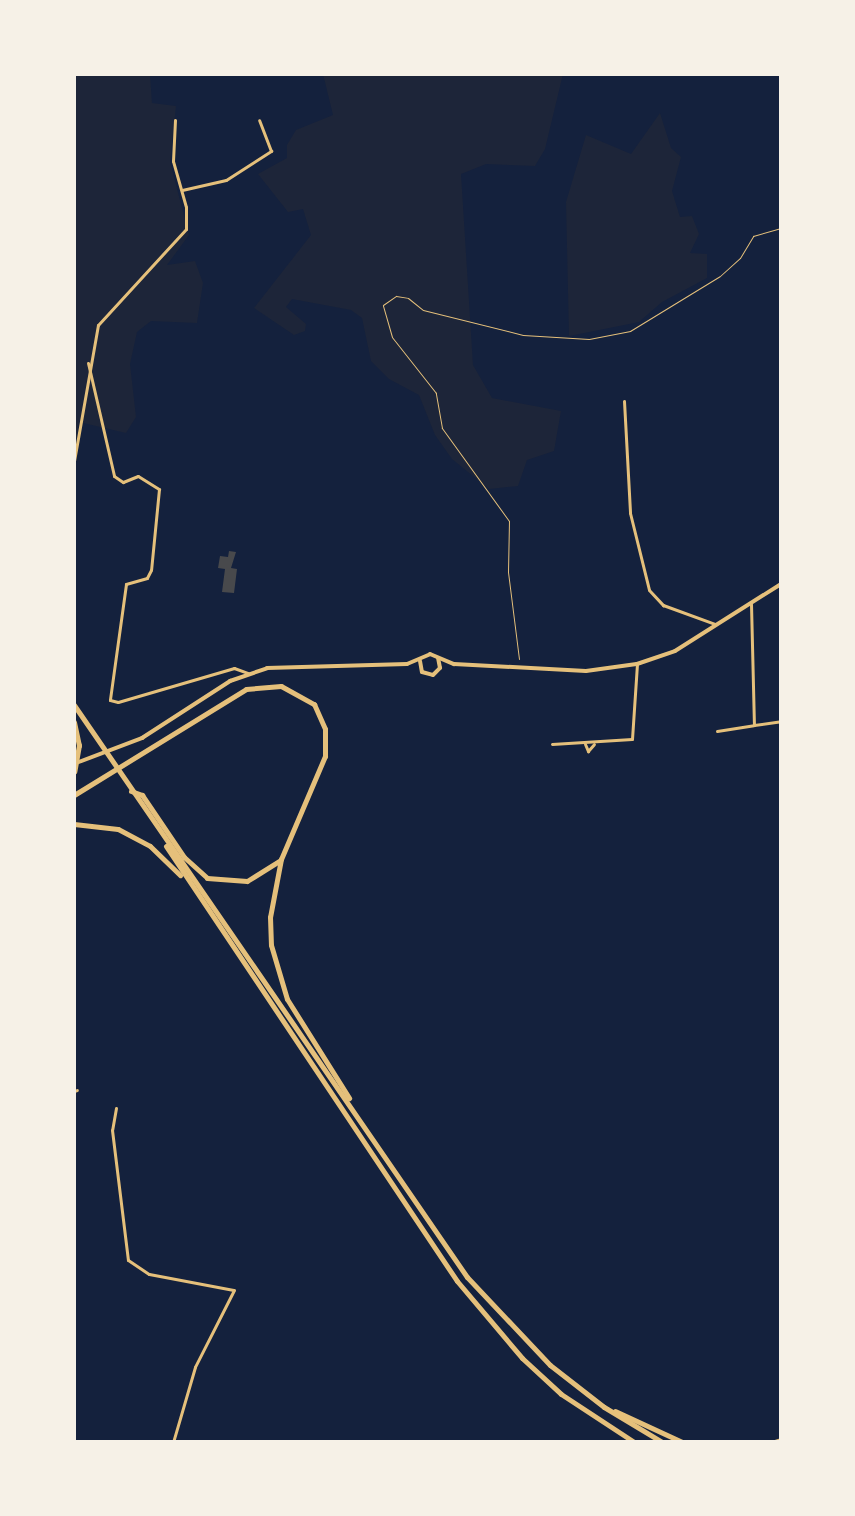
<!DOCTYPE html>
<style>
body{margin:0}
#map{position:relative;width:855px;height:1516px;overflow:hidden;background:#14213d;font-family:Bitter,serif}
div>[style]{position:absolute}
.green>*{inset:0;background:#1d2539}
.building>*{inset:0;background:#48494c}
.path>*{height:1px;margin:-0.5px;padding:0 0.5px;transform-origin:0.5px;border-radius:0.5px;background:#e5c07b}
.minor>*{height:3px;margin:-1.5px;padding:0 1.5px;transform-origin:1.5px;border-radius:1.5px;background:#e5c07b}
.tertiary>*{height:4px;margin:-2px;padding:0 2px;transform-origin:2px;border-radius:2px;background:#e5c07b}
.trunk>*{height:5px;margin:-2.5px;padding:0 2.5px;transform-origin:2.5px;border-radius:2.5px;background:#e5c07b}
span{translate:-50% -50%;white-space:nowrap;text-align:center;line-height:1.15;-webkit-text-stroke:6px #f6f1e7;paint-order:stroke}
.frame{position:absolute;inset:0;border:76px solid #f6f1e7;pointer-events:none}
</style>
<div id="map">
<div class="green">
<i style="clip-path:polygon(74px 74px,150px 74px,152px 103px,176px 106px,170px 162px,189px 235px,167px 265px,195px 261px,203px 283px,197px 323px,151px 321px,137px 332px,130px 364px,136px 417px,126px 433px,79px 422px,74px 457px)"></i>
<i style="clip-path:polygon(323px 74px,563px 74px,545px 149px,535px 166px,486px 164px,461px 174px,473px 365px,492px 398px,561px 411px,554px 451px,527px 460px,518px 486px,489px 489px,452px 459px,435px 435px,419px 395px,389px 379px,371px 361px,362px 318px,351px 310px,292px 299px,286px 307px,306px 324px,305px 331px,294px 335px,254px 308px,311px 235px,303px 209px,288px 212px,258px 174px,287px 158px,287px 145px,296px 130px,333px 115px)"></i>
<i style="clip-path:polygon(660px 113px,671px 148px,681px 157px,672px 191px,680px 217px,692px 216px,699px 234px,690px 253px,707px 254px,707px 278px,662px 302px,639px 322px,569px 336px,566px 202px,586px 135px,631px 154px)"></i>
</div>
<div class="building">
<i style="clip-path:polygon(229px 551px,236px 552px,231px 568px,237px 569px,234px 593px,222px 592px,225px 569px,218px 568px,220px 556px,228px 557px)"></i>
</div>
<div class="path">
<i style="left:519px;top:659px;width:88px;rotate:-97.2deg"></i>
<i style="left:508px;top:572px;width:51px;rotate:-88.9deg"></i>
<i style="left:509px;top:521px;width:115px;rotate:-125.8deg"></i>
<i style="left:442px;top:428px;width:36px;rotate:-100deg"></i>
<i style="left:436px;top:393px;width:71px;rotate:-128.2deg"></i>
<i style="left:392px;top:337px;width:33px;rotate:-106deg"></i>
<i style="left:383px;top:305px;width:16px;rotate:-35deg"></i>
<i style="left:396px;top:296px;width:12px;rotate:9deg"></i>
<i style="left:408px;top:298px;width:19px;rotate:39deg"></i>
<i style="left:423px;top:310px;width:103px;rotate:14deg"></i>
<i style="left:523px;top:335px;width:66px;rotate:3.5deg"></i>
<i style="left:589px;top:339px;width:42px;rotate:-11deg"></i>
<i style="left:630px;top:331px;width:105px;rotate:-31.4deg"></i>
<i style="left:720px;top:276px;width:27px;rotate:-42deg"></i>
<i style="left:740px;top:258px;width:26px;rotate:-59deg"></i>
<i style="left:753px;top:236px;width:29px;rotate:-16deg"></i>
</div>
<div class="minor">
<i style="left:182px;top:190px;width:45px;rotate:-12.8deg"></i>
<i style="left:226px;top:180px;width:54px;rotate:-32.8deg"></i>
<i style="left:271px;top:151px;width:33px;rotate:-111deg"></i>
<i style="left:88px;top:363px;width:116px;rotate:77deg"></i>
<i style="left:114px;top:476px;width:11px;rotate:34deg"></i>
<i style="left:123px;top:482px;width:16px;rotate:-22deg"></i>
<i style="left:138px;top:476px;width:25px;rotate:32deg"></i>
<i style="left:159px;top:489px;width:81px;rotate:95.6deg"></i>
<i style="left:151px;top:570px;width:9px;rotate:117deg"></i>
<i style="left:147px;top:578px;width:22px;rotate:164deg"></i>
<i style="left:126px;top:584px;width:117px;rotate:97.9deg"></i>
<i style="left:110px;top:700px;width:8px;rotate:14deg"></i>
<i style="left:118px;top:702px;width:121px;rotate:-16.3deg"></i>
<i style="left:234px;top:668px;width:15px;rotate:20deg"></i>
<i style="left:624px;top:401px;width:112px;rotate:86.9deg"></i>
<i style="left:630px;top:513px;width:79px;rotate:76.1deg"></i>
<i style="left:649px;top:590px;width:21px;rotate:47deg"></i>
<i style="left:663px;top:605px;width:55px;rotate:20.1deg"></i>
<i style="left:74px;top:461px;width:138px;rotate:-80deg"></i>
<i style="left:98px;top:325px;width:130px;rotate:-47.5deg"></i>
<i style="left:186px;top:229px;width:22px;rotate:-90deg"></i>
<i style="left:186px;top:207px;width:48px;rotate:-105.8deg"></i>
<i style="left:173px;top:161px;width:41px;rotate:-87.2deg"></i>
<i style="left:751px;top:604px;width:121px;rotate:88.6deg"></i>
<i style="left:754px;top:725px;width:27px;rotate:-8deg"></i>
<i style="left:717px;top:731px;width:37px;rotate:-9deg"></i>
<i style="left:552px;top:744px;width:80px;rotate:-3.6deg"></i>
<i style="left:632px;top:739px;width:75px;rotate:-86.2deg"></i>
<i style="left:585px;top:744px;width:8px;rotate:67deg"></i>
<i style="left:588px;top:751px;width:9px;rotate:-49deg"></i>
<i style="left:74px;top:1091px;width:3px;rotate:-18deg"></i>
<i style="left:116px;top:1108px;width:22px;rotate:100deg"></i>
<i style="left:112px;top:1130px;width:131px;rotate:83deg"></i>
<i style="left:128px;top:1260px;width:25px;rotate:34deg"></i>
<i style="left:149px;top:1274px;width:86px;rotate:10.7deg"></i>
<i style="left:234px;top:1290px;width:86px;rotate:116.9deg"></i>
<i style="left:195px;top:1367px;width:78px;rotate:106.3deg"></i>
</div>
<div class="tertiary">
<i style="left:420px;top:661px;width:11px;rotate:80deg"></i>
<i style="left:422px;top:672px;width:11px;rotate:15deg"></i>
<i style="left:433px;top:675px;width:10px;rotate:-45deg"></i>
<i style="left:440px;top:668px;width:10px;rotate:-101deg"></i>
<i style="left:76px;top:763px;width:71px;rotate:-20.7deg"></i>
<i style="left:142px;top:738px;width:105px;rotate:-32.9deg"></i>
<i style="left:230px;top:681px;width:39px;rotate:-19deg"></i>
<i style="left:267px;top:668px;width:140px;rotate:-1.6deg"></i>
<i style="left:407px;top:664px;width:25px;rotate:-23deg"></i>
<i style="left:430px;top:654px;width:26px;rotate:23deg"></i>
<i style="left:454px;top:664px;width:132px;rotate:3deg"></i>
<i style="left:586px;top:671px;width:51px;rotate:-7.8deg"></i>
<i style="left:637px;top:664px;width:40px;rotate:-18.9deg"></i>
<i style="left:675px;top:651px;width:125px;rotate:-32.3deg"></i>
</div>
<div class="trunk">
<i style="left:74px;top:705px;width:694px;rotate:55.51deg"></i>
<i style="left:467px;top:1277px;width:121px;rotate:46.7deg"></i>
<i style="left:550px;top:1365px;width:68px;rotate:37.9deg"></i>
<i style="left:604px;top:1407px;width:68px;rotate:31.1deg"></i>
<i style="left:74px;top:722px;width:24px;rotate:78deg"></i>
<i style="left:79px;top:745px;width:27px;rotate:100deg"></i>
<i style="left:131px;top:791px;width:12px;rotate:20deg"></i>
<i style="left:142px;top:795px;width:75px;rotate:55.9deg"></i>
<i style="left:184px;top:857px;width:31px;rotate:42deg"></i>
<i style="left:207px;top:878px;width:40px;rotate:4.3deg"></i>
<i style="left:247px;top:881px;width:39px;rotate:-32deg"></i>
<i style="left:74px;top:795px;width:202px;rotate:-31.6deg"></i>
<i style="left:246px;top:689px;width:35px;rotate:-5deg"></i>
<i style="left:281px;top:686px;width:38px;rotate:29deg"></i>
<i style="left:314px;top:704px;width:27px;rotate:66deg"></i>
<i style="left:325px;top:729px;width:27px;rotate:90deg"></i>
<i style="left:325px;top:756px;width:112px;rotate:113.1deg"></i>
<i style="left:281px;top:859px;width:59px;rotate:100.7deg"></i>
<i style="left:270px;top:917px;width:28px;rotate:88deg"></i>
<i style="left:271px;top:945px;width:56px;rotate:73.5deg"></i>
<i style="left:287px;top:999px;width:117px;rotate:57.9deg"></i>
<i style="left:74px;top:824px;width:44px;rotate:6.5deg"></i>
<i style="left:118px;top:829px;width:36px;rotate:28deg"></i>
<i style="left:150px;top:846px;width:42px;rotate:44deg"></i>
<i style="left:166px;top:846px;width:523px;rotate:56.22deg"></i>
<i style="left:457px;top:1281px;width:101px;rotate:49.8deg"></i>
<i style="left:522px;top:1358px;width:53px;rotate:42.7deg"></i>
<i style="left:561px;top:1394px;width:87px;rotate:33.3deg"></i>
<i style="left:615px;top:1411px;width:74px;rotate:24.8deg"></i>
<i style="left:775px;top:1442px;width:6px;rotate:-18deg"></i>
</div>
<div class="frame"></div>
</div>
